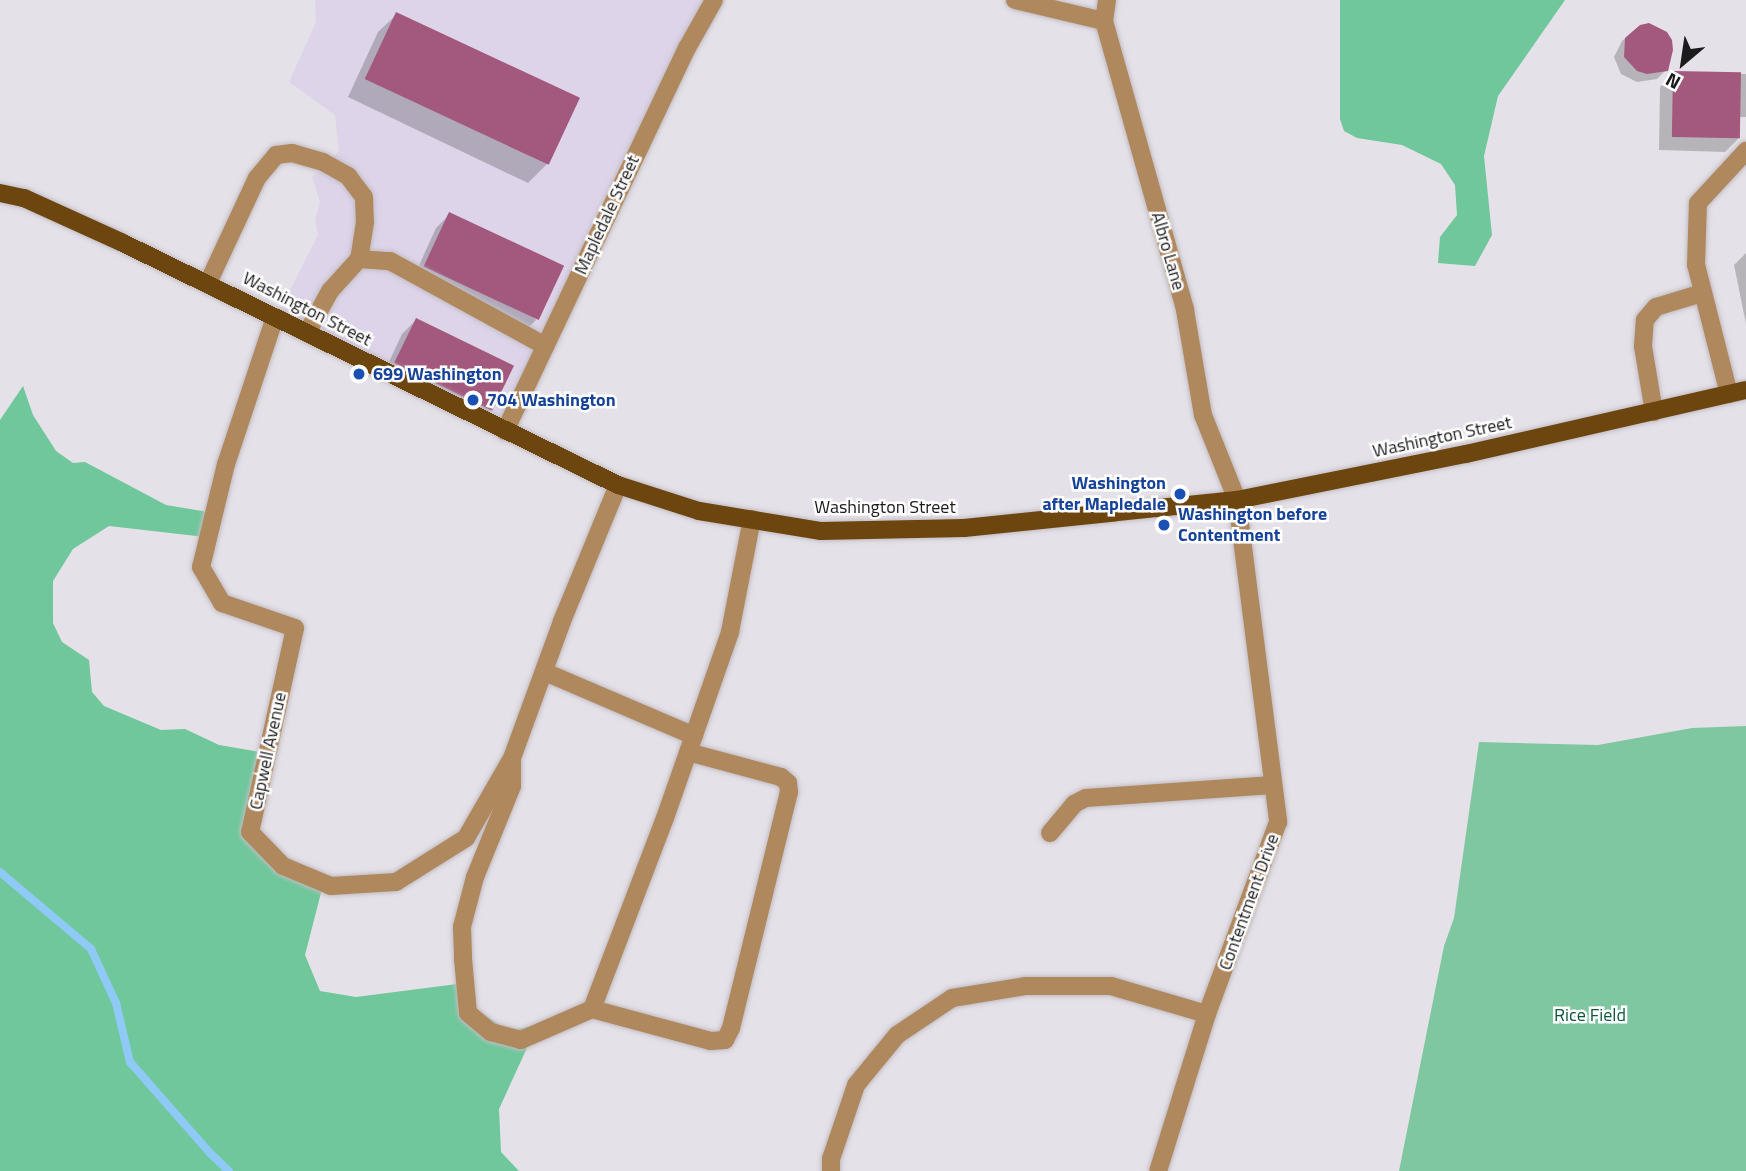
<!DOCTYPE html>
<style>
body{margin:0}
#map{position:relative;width:1746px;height:1171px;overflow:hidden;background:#e5e1e8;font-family:"Titillium Web",sans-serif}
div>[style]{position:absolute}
.industrial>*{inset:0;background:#ddd4e9}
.green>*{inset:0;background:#7fc7a1}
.forest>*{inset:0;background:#6fc79b}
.shadow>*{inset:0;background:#0003}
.stream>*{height:8px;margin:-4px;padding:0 4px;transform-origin:4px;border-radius:4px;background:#8ecaf5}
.building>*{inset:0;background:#a3587d;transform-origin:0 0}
.roads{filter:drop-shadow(0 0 2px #c1bdc3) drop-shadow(0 0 2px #c1bdc3)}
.minor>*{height:18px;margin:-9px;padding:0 9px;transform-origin:9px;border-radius:9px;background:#b0885e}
.major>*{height:18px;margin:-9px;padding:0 9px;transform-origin:9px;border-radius:9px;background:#6d450f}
.dots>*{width:19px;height:19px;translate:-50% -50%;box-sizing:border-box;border:4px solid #fff;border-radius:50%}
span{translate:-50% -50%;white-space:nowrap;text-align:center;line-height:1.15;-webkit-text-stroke:5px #fff;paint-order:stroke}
.street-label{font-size:18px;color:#1b1a1c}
.transit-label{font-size:18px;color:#164399;font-weight:700}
.left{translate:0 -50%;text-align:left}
.right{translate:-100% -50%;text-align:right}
.park-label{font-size:18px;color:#0e5538}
.north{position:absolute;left:1648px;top:28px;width:70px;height:70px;-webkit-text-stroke:5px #fff;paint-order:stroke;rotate:209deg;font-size:19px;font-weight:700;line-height:28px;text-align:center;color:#1b1a1c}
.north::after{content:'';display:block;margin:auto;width:24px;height:32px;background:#1b1a1c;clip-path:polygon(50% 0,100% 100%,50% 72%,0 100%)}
</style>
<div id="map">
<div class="industrial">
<i style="clip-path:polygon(315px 0,711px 0,505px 429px,277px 316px,318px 235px,315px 220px,320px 202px,312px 177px,339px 151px,335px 115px,289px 82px,316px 22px)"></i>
</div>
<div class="green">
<i style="clip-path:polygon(1746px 726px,1746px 1171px,1399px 1171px,1444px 946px,1454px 918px,1479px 742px,1598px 745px,1692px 728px)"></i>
</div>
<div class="forest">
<i style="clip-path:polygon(1340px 0,1565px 0,1498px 96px,1484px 156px,1492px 235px,1475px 266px,1438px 263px,1440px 237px,1457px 215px,1455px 185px,1441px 164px,1402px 145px,1357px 138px,1344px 131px,1340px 119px)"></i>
<i style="clip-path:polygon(23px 386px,33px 415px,56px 451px,73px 463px,85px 462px,166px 505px,208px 512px,205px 537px,109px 526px,73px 549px,53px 581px,53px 623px,62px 642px,89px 660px,92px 692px,104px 706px,161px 730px,185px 729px,219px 745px,260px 752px,250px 834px,323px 885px,305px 955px,320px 991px,356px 997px,465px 983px,475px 1009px,508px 1030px,537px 1026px,499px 1109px,501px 1152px,519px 1171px,0 1171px,0 420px)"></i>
</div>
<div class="shadow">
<i style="clip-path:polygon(397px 14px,547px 164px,528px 183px,348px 97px,378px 32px)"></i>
<i style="clip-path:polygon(1649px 25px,1666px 70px,1657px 79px,1637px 82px,1621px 74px,1614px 57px,1622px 41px,1632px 32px)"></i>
<i style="clip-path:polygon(1674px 73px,1746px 74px,1746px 117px,1739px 117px,1739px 138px,1725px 152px,1659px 150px,1660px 87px)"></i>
<i style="clip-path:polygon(450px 214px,536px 320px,522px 334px,412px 281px,436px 228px)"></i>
<i style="clip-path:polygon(1746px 253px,1746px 324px,1734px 265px)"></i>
<i style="clip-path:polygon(416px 320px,491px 410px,477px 424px,382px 377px,402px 334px)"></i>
</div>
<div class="stream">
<i style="left:0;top:872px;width:119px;rotate:40.2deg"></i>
<i style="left:91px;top:949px;width:60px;rotate:65.2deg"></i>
<i style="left:116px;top:1003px;width:61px;rotate:76.7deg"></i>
<i style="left:130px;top:1062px;width:120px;rotate:48.7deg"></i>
<i style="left:209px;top:1152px;width:28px;rotate:44deg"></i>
</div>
<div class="building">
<i style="left:396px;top:12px;width:203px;height:74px;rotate:25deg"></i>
<i style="clip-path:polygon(1649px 23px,1667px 32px,1672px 40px,1673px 50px,1668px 71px,1647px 74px,1637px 71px,1624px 57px,1625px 38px,1640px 25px)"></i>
<i style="left:1673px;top:71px;width:68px;height:66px;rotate:1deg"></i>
<i style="left:449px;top:212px;width:127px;height:60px;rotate:25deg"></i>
<i style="left:416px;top:318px;width:109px;height:50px;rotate:26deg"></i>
</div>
<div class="roads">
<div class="minor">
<i style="left:1015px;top:0;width:91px;rotate:13.3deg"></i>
<i style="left:1107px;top:0;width:21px;rotate:98deg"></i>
<i style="left:1104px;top:21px;width:300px;rotate:74.3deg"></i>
<i style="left:1185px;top:310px;width:107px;rotate:80.3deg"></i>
<i style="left:1203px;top:415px;width:92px;rotate:68.2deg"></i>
<i style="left:1237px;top:500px;width:325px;rotate:82.7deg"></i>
<i style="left:1278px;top:822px;width:205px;rotate:110.3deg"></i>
<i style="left:1207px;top:1014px;width:164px;rotate:107.3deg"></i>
<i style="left:208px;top:283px;width:116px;rotate:-65deg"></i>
<i style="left:257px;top:178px;width:30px;rotate:-50deg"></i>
<i style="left:276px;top:155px;width:16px;rotate:-7deg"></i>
<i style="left:292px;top:153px;width:32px;rotate:16deg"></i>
<i style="left:323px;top:162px;width:29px;rotate:29deg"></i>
<i style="left:348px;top:176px;width:26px;rotate:53deg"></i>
<i style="left:364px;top:197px;width:25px;rotate:88deg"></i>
<i style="left:365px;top:222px;width:37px;rotate:99deg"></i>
<i style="left:275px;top:317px;width:155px;rotate:108.4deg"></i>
<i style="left:226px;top:464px;width:106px;rotate:103.6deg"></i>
<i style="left:201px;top:567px;width:42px;rotate:59.7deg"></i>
<i style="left:222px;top:603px;width:77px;rotate:18.9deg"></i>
<i style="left:295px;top:628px;width:209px;rotate:102.4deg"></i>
<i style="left:250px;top:832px;width:47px;rotate:45.9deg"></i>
<i style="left:283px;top:866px;width:52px;rotate:22.6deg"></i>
<i style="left:331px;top:886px;width:65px;rotate:-3.5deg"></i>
<i style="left:396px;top:882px;width:83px;rotate:-32.2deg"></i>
<i style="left:466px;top:838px;width:92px;rotate:-60.1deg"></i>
<i style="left:512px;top:758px;width:146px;rotate:-69.9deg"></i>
<i style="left:562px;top:621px;width:147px;rotate:-67.6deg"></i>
<i style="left:307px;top:333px;width:48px;rotate:-61.3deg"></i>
<i style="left:330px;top:291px;width:43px;rotate:-47.8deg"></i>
<i style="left:359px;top:259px;width:31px;rotate:4deg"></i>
<i style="left:390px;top:261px;width:177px;rotate:28.7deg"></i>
<i style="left:1729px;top:394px;width:133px;rotate:-104.3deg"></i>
<i style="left:1696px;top:265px;width:62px;rotate:-88.2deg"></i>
<i style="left:1698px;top:203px;width:71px;rotate:-47.3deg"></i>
<i style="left:1654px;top:412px;width:67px;rotate:-99.5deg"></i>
<i style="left:1643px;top:346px;width:26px;rotate:-86deg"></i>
<i style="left:1645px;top:320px;width:17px;rotate:-50deg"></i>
<i style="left:1656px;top:307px;width:48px;rotate:-16.9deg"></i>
<i style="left:505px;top:431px;width:424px;rotate:-64.6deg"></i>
<i style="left:687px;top:48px;width:55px;rotate:-60.6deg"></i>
<i style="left:545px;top:672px;width:162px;rotate:23.2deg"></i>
<i style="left:512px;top:761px;width:25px;rotate:90deg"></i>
<i style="left:512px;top:786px;width:98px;rotate:112.1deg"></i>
<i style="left:475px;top:877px;width:52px;rotate:104.6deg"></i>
<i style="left:462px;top:927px;width:32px;rotate:88deg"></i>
<i style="left:463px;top:959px;width:54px;rotate:84.7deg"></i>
<i style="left:468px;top:1013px;width:30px;rotate:40deg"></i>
<i style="left:491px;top:1032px;width:31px;rotate:15deg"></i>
<i style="left:521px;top:1040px;width:77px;rotate:-23.6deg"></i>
<i style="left:592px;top:1009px;width:204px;rotate:-69.1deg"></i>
<i style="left:665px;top:818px;width:197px;rotate:-70.7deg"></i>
<i style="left:730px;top:632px;width:115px;rotate:-79deg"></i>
<i style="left:1050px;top:833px;width:38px;rotate:-50deg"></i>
<i style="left:1074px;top:804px;width:13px;rotate:-27deg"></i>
<i style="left:1086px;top:798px;width:187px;rotate:-4deg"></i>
<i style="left:592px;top:1009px;width:123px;rotate:15.1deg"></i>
<i style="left:711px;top:1041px;width:14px;rotate:-4deg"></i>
<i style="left:725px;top:1040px;width:13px;rotate:-63deg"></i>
<i style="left:731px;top:1028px;width:243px;rotate:-76.2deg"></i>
<i style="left:789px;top:792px;width:9px;rotate:-96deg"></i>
<i style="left:788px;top:783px;width:9px;rotate:-139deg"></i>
<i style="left:781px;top:777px;width:96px;rotate:-165deg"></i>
<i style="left:831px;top:1171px;width:12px;rotate:-90deg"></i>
<i style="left:831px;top:1159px;width:78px;rotate:-71.3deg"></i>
<i style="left:856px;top:1085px;width:65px;rotate:-50.6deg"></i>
<i style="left:897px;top:1035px;width:66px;rotate:-33.9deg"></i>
<i style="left:952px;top:998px;width:74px;rotate:-9.3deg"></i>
<i style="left:1025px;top:986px;width:86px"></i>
<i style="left:1111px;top:986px;width:100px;rotate:16.3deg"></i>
</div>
<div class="major">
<i style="left:0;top:193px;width:25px;rotate:12deg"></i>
<i style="left:24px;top:198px;width:107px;rotate:24.4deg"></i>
<i style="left:121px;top:242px;width:553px;rotate:26.06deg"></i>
<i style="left:618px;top:485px;width:85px;rotate:17.8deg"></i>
<i style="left:699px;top:511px;width:124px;rotate:9.3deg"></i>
<i style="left:821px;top:531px;width:143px;rotate:-1.2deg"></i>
<i style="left:964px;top:528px;width:274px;rotate:-5.9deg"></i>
<i style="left:1237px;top:500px;width:234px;rotate:-11.4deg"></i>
<i style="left:1466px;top:454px;width:287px;rotate:-12.9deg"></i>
</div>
</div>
<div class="dots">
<i style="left:359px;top:374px;background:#1a4fb4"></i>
<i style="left:473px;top:400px;background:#1a4fb4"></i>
<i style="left:1180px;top:494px;background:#1a4fb4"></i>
<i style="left:1164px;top:525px;background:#1a4fb4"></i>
</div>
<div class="street-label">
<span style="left:607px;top:215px;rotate:-65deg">Mapledale Street</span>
<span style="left:1168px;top:251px;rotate:74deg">Albro Lane</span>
<span style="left:307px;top:309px;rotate:27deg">Washington Street</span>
<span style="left:1442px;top:437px;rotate:-12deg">Washington Street</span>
<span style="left:885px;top:507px">Washington Street</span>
<span style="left:268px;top:751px;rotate:-78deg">Capwell Avenue</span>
<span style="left:1249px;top:902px;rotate:-70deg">Contentment Drive</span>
</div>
<div class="transit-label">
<span class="left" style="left:373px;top:374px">699 Washington</span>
<span class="left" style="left:487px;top:400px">704 Washington</span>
<span class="right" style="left:1166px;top:494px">Washington<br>after Mapledale</span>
<span class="left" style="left:1178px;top:525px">Washington before<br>Contentment</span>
</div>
<div class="park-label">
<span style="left:1590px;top:1015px">Rice Field</span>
</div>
<div class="north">N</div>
</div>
